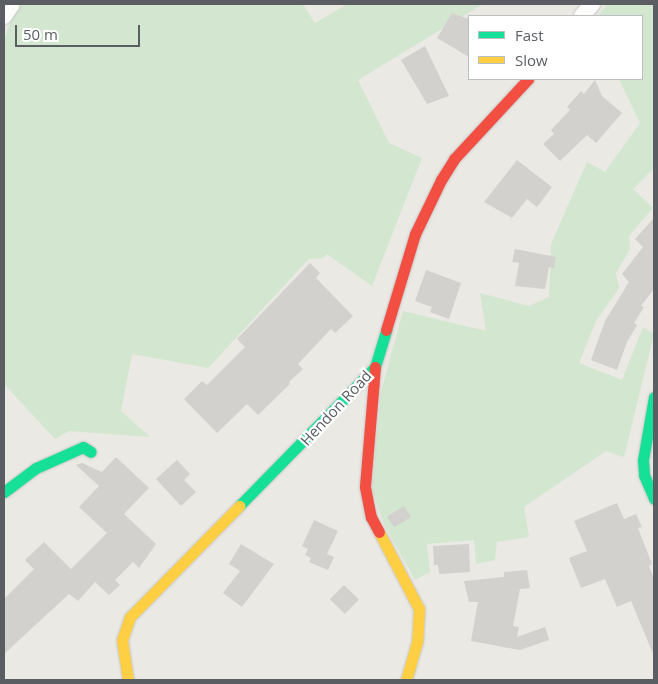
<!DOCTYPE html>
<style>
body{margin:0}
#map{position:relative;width:658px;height:684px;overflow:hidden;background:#eae9e4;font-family:"Open Sans",sans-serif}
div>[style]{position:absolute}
.green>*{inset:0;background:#d3e6d0}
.building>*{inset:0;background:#d2d1ce;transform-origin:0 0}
.roads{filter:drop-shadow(0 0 1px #c6c6c5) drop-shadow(0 0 1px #c6c6c5)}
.street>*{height:16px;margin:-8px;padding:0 8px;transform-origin:8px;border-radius:8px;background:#fcfcfb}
.fast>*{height:11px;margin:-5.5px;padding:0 5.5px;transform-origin:5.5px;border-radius:5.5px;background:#16e098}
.slow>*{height:11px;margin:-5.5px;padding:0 5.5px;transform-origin:5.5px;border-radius:5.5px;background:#ffcf43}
.jam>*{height:11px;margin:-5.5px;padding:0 5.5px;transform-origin:5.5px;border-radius:5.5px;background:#f24e42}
span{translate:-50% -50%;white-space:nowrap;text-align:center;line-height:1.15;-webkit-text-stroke:4.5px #fff;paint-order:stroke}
.street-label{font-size:15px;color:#5a5e62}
.frame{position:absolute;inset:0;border:5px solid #5a5e62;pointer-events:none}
.legend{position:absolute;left:468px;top:15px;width:175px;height:65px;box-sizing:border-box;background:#fff;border:1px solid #bdbfc0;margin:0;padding:6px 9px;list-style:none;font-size:15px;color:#5a5e62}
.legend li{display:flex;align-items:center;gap:10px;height:25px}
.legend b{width:25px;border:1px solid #bdbfc0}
.scale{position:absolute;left:15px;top:25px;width:125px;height:22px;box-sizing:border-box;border:2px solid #5a5e62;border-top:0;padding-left:6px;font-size:15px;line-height:18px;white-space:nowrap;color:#5a5e62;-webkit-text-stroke:4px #fff;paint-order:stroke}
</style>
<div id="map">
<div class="green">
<i style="clip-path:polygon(18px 4px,303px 4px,315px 23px,347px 4px,483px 4px,358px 80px,389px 143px,422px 158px,372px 286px,327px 254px,323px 258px,309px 259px,208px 368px,132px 354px,121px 411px,150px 437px,69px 431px,55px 439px,4px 384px,4px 39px)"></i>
<i style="clip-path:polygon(607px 4px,654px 4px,654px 168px,633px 189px,653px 208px,629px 236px,630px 249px,616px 273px,619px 288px,596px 321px,579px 363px,622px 380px,643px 327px,654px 334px,624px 457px,606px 451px,524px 507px,529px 537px,497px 542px,495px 560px,476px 564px,474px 540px,427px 544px,430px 572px,415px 580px,384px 524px,372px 489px,381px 392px,403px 311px,486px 331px,480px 293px,529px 306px,549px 297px,551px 244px,587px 162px,605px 172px,640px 123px,619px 79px,642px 79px,642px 16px,598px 16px)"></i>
</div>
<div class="building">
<i style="clip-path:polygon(452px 13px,469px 19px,469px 57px,437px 38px)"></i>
<i style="clip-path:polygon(425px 46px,449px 96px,427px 104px,401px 60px)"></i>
<i style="clip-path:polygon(595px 80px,602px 96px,622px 113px,596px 143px,587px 135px,560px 161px,543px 144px,554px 134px,551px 130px,570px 110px,567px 107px,581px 91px,584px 94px)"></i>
<i style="clip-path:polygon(517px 160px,552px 187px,537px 207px,527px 199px,512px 218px,484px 202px)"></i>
<i style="clip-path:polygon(654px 218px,654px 289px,641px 306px,644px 307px,634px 323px,637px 325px,627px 342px,617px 370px,591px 360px,605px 321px,629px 282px,622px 274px,643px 247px,635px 239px)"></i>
<i style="clip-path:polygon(515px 249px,556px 257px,554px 268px,549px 267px,545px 289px,515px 286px,519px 263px,512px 262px)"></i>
<i style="clip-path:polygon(310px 263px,320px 273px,316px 278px,353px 316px,335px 333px,331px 329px,298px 364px,303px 369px,289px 382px,290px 384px,258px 415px,247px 404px,217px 433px,184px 399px,202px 381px,207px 385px,245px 347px,237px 339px)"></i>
<i style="clip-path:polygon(426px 270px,461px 283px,449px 319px,430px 312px,432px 307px,415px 301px)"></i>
<i style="clip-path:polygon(116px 457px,149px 488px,124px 514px,156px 544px,139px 568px,133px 562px,115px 580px,120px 585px,109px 595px,95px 582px,78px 601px,69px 594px,4px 654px,4px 599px,34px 569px,25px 560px,44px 542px,71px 569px,107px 533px,79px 507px,99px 486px,76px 465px,82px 463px,102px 472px)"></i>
<i style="clip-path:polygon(177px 460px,190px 474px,184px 480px,196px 492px,181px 506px,156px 479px)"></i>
<i style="clip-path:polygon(617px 503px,624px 519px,636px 514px,642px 527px,638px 528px,652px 564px,649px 566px,654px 579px,654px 656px,631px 601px,617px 607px,605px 579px,581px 588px,569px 558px,587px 551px,574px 521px)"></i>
<i style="left:404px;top:506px;width:13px;height:20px;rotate:58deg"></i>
<i style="clip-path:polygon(314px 520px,338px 531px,327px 554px,334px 557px,328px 570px,309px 562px,311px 558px,305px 555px,308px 549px,302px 546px)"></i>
<i style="clip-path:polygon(241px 544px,274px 564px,242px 607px,223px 593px,240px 571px,229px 564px)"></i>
<i style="clip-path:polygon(469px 544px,470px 572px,439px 574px,438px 565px,434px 565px,433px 546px)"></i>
<i style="clip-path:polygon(527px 570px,530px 588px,520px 589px,513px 626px,519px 627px,517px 637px,545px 627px,549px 640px,520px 650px,471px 641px,478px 602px,469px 602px,464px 581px,504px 577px,504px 572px)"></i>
<i style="left:344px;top:585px;width:21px;height:20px;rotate:45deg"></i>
</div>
<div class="roads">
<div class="street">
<i style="left:4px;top:16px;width:14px;rotate:-56deg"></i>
<i style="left:582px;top:16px;width:16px;rotate:-50deg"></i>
</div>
<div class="fast">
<i style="left:654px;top:397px;width:64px;rotate:99.9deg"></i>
<i style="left:643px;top:460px;width:15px;rotate:86deg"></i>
<i style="left:644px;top:475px;width:26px;rotate:67deg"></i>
<i style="left:4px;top:492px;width:40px;rotate:-37deg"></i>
<i style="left:36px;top:468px;width:51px;rotate:-24.1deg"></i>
<i style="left:83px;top:447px;width:9px;rotate:32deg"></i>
<i style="left:239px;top:506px;width:194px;rotate:-45.6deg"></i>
<i style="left:375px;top:367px;width:39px;rotate:-73deg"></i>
</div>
<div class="slow">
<i style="left:379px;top:532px;width:87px;rotate:62.5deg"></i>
<i style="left:419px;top:609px;width:33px;rotate:93deg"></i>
<i style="left:417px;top:642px;width:40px;rotate:106deg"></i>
<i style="left:128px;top:680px;width:40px;rotate:-98.5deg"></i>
<i style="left:122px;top:640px;width:24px;rotate:-71deg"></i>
<i style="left:130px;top:617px;width:156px;rotate:-45.5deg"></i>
</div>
<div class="jam">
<i style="left:386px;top:330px;width:100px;rotate:-73.2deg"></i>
<i style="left:415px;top:234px;width:60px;rotate:-64.3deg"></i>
<i style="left:441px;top:180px;width:25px;rotate:-58deg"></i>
<i style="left:454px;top:159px;width:109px;rotate:-47.2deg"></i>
<i style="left:375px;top:367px;width:120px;rotate:94.8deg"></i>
<i style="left:365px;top:487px;width:31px;rotate:79deg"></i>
<i style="left:371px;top:517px;width:17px;rotate:62deg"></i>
</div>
</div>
<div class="street-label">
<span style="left:336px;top:408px;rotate:-47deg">Hendon Road</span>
</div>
<div class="frame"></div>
<ul class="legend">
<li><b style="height:6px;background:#16e098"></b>Fast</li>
<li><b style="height:6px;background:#ffcf43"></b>Slow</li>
</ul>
<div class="scale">50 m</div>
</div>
